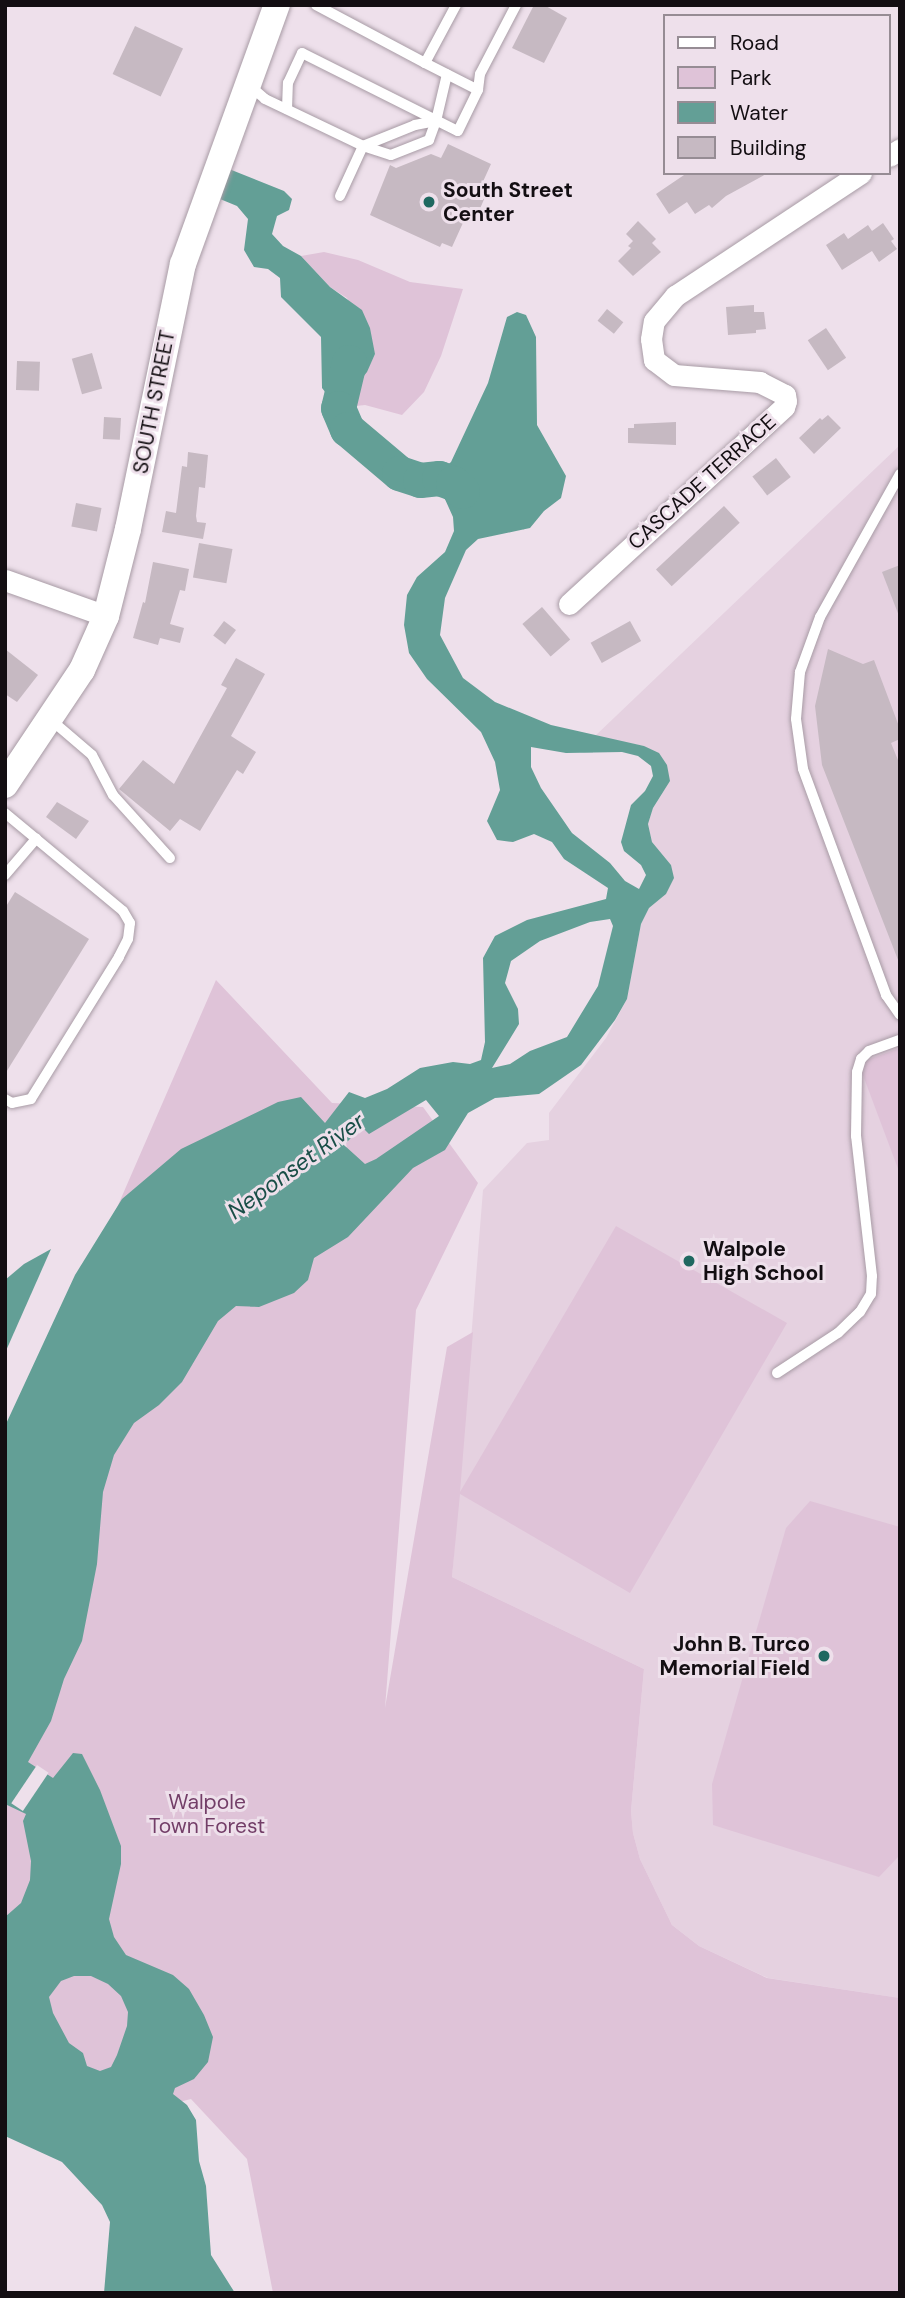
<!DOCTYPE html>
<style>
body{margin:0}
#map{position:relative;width:905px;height:2298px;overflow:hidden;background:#eee0eb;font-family:"DM Sans",sans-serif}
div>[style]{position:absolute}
.built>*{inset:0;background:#e5d1e0}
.green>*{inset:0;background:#dfc3d8}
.water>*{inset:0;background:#639f96}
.pier>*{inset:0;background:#eee0eb;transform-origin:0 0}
.river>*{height:35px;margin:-17.5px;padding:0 17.5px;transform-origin:17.5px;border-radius:17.5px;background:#639f96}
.building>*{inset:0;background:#c6b9c2;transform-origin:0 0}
.roads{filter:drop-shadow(0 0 2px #a89ba5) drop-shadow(0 0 2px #a89ba5)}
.service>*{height:10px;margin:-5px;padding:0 5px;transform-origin:5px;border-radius:5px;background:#fff}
.minor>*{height:21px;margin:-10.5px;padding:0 10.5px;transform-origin:10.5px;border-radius:10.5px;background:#fff}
.tertiary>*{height:26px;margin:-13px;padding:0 13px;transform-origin:13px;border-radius:13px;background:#fff}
.dots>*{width:19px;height:19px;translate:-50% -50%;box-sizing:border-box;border:4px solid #eee0eb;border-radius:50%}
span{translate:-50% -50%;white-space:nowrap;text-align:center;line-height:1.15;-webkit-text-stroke:6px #eee0eb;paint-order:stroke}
.poi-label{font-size:21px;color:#130e12;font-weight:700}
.left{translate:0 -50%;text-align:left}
.right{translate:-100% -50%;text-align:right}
.street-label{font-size:21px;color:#130e12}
.park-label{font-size:21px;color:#733e68}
.water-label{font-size:23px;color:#194e47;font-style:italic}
.frame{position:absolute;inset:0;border:7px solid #130e12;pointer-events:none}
.legend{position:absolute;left:663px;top:14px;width:228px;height:161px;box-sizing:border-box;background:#eee0eb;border:2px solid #968c94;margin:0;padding:9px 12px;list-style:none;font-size:21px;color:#130e12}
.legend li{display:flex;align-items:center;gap:14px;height:35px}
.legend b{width:35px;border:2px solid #968c94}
</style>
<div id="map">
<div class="built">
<i style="clip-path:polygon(900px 445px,900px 1998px,768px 1978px,699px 1946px,672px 1925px,640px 1859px,633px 1833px,631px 1811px,644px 1669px,452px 1577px,483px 1190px,527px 1143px,549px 1140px,549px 1113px,606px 1038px,627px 999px,641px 924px,649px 908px,666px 894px,671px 865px,652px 842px,648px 824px,653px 808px,670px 781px,644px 746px,594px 737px)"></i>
</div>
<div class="green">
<i style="clip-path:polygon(324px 252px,358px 260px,410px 282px,463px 289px,441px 356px,424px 392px,402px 415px,365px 405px,338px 408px,366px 372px,375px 354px,347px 298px,330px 287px,301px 256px)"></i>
<i style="clip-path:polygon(216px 980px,332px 1103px,423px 1107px,478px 1183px,416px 1310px,385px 1708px,447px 1347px,473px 1332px,460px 1492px,616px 1226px,787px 1323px,630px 1593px,460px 1494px,452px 1577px,644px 1669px,631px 1811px,633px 1833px,640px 1859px,672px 1925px,699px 1946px,767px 1978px,900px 1998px,900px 2293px,273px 2293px,247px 2159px,191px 2099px,36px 2138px,5px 2113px,5px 1465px)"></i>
<i style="clip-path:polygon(900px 1048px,900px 1174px,861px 1070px,864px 1061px)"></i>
<i style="clip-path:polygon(810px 1501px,900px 1527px,900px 1855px,879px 1877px,713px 1825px,712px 1784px,786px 1528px)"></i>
</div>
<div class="water">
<i style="clip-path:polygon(229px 169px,284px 191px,292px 199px,289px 210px,277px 216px,272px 234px,283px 246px,301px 256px,330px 287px,362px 310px,370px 328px,375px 354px,367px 372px,338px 408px,322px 388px,321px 337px,281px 297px,280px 278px,268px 269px,254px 267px,244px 250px,248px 219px,237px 206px,220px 199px)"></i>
<i style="clip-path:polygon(evenodd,517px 312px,526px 315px,536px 337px,537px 425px,566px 476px,561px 498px,544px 511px,530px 528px,478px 539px,466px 550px,445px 598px,440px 635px,463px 678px,495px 702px,551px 725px,644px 746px,659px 753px,667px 765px,670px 781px,653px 808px,648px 824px,652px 842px,671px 865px,674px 878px,666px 894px,649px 908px,641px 924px,627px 999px,615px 1020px,581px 1065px,539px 1094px,495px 1098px,468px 1113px,445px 1150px,413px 1168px,348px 1237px,314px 1258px,308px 1280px,294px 1293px,259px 1307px,236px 1306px,218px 1321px,182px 1382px,159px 1405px,134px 1423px,114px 1455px,103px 1492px,97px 1564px,82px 1641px,64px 1679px,51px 1721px,28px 1762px,53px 1778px,73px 1753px,82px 1754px,100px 1790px,121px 1846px,121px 1864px,109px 1919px,114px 1937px,126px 1955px,173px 1975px,189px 1989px,204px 2015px,213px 2037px,208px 2062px,194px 2079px,175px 2088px,173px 2094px,187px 2105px,196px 2120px,199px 2161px,206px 2186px,211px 2255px,235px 2293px,104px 2293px,110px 2222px,102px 2205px,62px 2162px,5px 2136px,5px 1917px,21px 1903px,30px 1880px,31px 1861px,23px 1821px,26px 1814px,5px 1804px,5px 1426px,75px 1275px,122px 1199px,181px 1149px,278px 1102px,301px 1097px,325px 1123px,349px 1092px,365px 1098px,387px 1089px,420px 1068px,453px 1062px,470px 1064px,481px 1060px,485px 1042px,483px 958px,495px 936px,527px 920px,606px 899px,608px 888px,564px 859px,552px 842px,534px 834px,513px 842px,497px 840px,487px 821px,500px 790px,495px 762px,481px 732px,427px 679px,409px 653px,404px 625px,407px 595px,417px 577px,445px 552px,454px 531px,453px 517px,444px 497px,437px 491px,419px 485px,424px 472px,438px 473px,451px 462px,488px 383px,507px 317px,517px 312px,531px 747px,566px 753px,622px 752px,638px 756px,651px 766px,653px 776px,645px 791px,631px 805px,621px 842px,624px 851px,641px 865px,646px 875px,639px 889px,625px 881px,610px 863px,572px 833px,541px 788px,531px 767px,531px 747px,517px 312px,610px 919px,613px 926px,598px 986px,567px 1037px,530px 1051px,510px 1064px,492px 1068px,519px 1024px,518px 1009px,505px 983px,511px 961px,540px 941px,590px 922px,610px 919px,517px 312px,426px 1100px,439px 1116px,376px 1159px,365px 1164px,344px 1145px,362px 1127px,369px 1134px,426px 1100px,517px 312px,74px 1976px,91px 1976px,108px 1984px,121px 1996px,128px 2012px,127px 2026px,117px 2055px,111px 2067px,100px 2071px,87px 2066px,83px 2053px,69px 2043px,53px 2013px,49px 1997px,61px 1981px,74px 1976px)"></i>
<i style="clip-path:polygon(51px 1249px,5px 1353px,5px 1280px,24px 1264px)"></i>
</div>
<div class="pier">
<i style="left:37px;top:1765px;width:14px;height:46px;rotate:34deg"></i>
</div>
<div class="river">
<i style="left:349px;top:362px;width:47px;rotate:103.4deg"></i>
<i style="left:338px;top:408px;width:23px;rotate:67deg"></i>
<i style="left:347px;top:429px;width:68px;rotate:40.2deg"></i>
<i style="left:399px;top:473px;width:22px;rotate:18deg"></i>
<i style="left:420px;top:480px;width:19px;rotate:-6deg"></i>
<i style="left:439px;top:478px;width:15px;rotate:20deg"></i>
<i style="left:453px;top:483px;width:12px;rotate:42deg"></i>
</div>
<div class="building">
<i style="clip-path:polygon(534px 5px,544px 5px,567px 18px,544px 63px,512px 48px)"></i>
<i style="left:135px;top:26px;width:53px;height:53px;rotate:25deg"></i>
<i style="clip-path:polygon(448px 144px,491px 164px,481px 186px,488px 190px,476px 218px,467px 214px,452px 247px,442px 243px,440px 247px,370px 215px,390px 165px,396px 168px,431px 154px,441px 158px)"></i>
<i style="clip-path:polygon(687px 173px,768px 173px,726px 196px,712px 208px,709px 205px,695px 214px,687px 202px,669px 214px,656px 194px)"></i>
<i style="clip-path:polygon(638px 221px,656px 239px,652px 243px,661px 252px,633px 276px,618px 261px,631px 248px,628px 246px,633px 241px,626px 234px)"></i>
<i style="clip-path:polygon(883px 223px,894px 239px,891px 241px,897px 249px,879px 262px,872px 251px,842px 270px,826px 245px,844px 233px,848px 239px,868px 225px,872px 231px)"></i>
<i style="clip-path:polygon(754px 305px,754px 312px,764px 312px,766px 329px,756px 330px,756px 333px,728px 335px,726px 307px)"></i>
<i style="left:607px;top:309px;width:21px;height:15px;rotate:39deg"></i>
<i style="left:826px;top:328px;width:36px;height:22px;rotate:56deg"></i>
<i style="left:92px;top:353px;width:37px;height:21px;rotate:74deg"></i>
<i style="left:17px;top:361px;width:23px;height:29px;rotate:2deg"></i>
<i style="clip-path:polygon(828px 415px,841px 428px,814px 454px,799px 438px,820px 418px,822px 420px)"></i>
<i style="left:104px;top:417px;width:17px;height:22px;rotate:3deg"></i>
<i style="clip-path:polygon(676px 422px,676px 445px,628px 443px,628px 428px,634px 428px,634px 424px)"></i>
<i style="clip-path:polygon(188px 452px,208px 455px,205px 488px,199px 487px,196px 516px,197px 522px,206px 523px,203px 539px,162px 532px,166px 511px,176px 513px,182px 466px,187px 467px)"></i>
<i style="left:776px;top:458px;width:24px;height:30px;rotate:52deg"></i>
<i style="left:76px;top:503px;width:26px;height:24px;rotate:11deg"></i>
<i style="left:724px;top:506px;width:23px;height:93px;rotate:47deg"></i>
<i style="left:199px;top:543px;width:34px;height:35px;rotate:10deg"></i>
<i style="clip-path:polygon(153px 562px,189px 569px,185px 591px,180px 590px,170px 624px,184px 628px,180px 643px,160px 638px,158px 645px,133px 638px,143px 602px,145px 603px)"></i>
<i style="clip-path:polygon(900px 565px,900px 616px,899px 616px,882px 572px)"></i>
<i style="left:542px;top:607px;width:43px;height:26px;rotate:49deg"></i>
<i style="left:224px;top:621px;width:15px;height:18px;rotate:37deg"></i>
<i style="left:630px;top:621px;width:23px;height:45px;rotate:61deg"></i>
<i style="clip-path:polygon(5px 649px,38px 675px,17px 702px,5px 694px)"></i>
<i style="clip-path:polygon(828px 649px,863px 664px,874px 660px,900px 729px,900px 739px,891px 743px,900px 765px,900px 965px,822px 765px,815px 706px)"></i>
<i style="clip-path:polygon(236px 658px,265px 674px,231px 736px,256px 752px,243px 774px,237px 770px,200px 831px,180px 819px,170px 831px,119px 789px,143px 760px,174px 784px,227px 688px,221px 685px)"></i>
<i style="clip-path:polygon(57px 802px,89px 821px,76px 839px,46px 817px)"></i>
<i style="clip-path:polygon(15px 892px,89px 939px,5px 1074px,5px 908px)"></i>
</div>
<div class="roads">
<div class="service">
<i style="left:316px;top:5px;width:123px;rotate:28deg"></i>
<i style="left:425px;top:63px;width:66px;rotate:-61.9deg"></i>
<i style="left:425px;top:63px;width:59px;rotate:27deg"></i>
<i style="left:249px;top:85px;width:21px;rotate:41deg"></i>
<i style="left:265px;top:99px;width:109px;rotate:25.6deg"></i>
<i style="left:363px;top:146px;width:56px;rotate:-22deg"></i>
<i style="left:415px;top:125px;width:21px;rotate:-11deg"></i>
<i style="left:436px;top:121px;width:48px;rotate:-76.8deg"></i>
<i style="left:287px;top:109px;width:26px;rotate:-88deg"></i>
<i style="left:288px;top:83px;width:33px;rotate:-65deg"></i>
<i style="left:302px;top:53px;width:174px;rotate:26.6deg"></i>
<i style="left:458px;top:131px;width:46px;rotate:-64deg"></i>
<i style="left:478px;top:90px;width:16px;rotate:-83deg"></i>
<i style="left:480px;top:74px;width:78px;rotate:-62.4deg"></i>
<i style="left:340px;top:196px;width:55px;rotate:-65.3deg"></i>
<i style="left:363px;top:146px;width:29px;rotate:18deg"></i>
<i style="left:391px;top:155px;width:41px;rotate:-21.5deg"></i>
<i style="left:429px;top:140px;width:20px;rotate:-70deg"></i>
<i style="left:900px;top:474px;width:164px;rotate:119.2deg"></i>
<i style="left:820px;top:617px;width:59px;rotate:110deg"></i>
<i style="left:800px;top:672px;width:47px;rotate:94.9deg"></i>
<i style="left:796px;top:719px;width:50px;rotate:82deg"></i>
<i style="left:803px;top:769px;width:241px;rotate:69.8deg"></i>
<i style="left:886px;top:995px;width:24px;rotate:55deg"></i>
<i style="left:50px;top:719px;width:55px;rotate:40.6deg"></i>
<i style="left:92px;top:755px;width:45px;rotate:62.3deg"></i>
<i style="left:113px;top:795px;width:85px;rotate:47.9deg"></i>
<i style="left:5px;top:813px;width:153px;rotate:39.7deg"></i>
<i style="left:123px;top:911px;width:14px;rotate:60deg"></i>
<i style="left:130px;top:923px;width:16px;rotate:97deg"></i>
<i style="left:128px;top:939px;width:20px;rotate:117deg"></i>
<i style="left:119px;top:957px;width:167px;rotate:121.8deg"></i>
<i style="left:31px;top:1099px;width:19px;rotate:168deg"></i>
<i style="left:12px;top:1103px;width:8px;rotate:-150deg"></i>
<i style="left:5px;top:875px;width:48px;rotate:-49.3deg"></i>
<i style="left:777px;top:1373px;width:73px;rotate:-33.3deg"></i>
<i style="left:838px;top:1333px;width:30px;rotate:-44deg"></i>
<i style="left:860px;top:1312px;width:21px;rotate:-59deg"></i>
<i style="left:871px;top:1294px;width:18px;rotate:-87deg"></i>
<i style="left:872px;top:1276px;width:141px;rotate:-96.5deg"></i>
<i style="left:856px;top:1136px;width:64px;rotate:-89.1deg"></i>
<i style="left:857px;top:1072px;width:14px;rotate:-73deg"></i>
<i style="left:861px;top:1059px;width:11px;rotate:-45deg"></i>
<i style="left:869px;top:1051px;width:33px;rotate:-20deg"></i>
</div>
<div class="minor">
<i style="left:889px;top:156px;width:13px;rotate:-32deg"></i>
<i style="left:5px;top:580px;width:107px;rotate:19.6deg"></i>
<i style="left:569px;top:604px;width:292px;rotate:-42.5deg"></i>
<i style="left:784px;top:407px;width:6px;rotate:-72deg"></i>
<i style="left:786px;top:401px;width:6px;rotate:-99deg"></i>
<i style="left:785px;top:395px;width:28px;rotate:-153deg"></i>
<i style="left:760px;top:382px;width:86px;rotate:-175.3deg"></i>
<i style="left:674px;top:375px;width:25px;rotate:-143deg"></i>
<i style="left:654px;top:360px;width:21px;rotate:-98deg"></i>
<i style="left:651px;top:339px;width:18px;rotate:-81deg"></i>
<i style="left:654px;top:321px;width:33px;rotate:-50deg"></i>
<i style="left:675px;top:296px;width:223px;rotate:-33.5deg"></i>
</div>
<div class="tertiary">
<i style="left:5px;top:785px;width:138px;rotate:-56.2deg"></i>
<i style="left:82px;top:670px;width:59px;rotate:-66deg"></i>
<i style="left:106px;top:616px;width:90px;rotate:-75.8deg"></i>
<i style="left:128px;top:529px;width:271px;rotate:-78.3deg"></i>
<i style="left:183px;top:264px;width:276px;rotate:-70.1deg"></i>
</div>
</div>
<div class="dots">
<i style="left:429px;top:202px;background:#1f6860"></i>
<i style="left:689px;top:1261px;background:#1f6860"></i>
<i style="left:824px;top:1656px;background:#1f6860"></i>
</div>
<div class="poi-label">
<span class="left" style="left:443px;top:202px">South Street<br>Center</span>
<span class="left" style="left:703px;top:1261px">Walpole<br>High School</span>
<span class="right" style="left:810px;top:1656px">John B. Turco<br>Memorial Field</span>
</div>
<div class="street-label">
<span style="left:154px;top:402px;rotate:-79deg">SOUTH STREET</span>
<span style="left:702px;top:482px;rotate:-42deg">CASCADE TERRACE</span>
</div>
<div class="park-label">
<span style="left:207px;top:1814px">Walpole<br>Town Forest</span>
</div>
<div class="water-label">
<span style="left:296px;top:1166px;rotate:-36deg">Neponset River</span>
</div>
<div class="frame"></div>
<ul class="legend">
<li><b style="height:9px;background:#fff"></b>Road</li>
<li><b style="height:19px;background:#dfc3d8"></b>Park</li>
<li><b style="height:19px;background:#639f96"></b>Water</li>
<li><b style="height:19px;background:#c6b9c2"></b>Building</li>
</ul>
</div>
